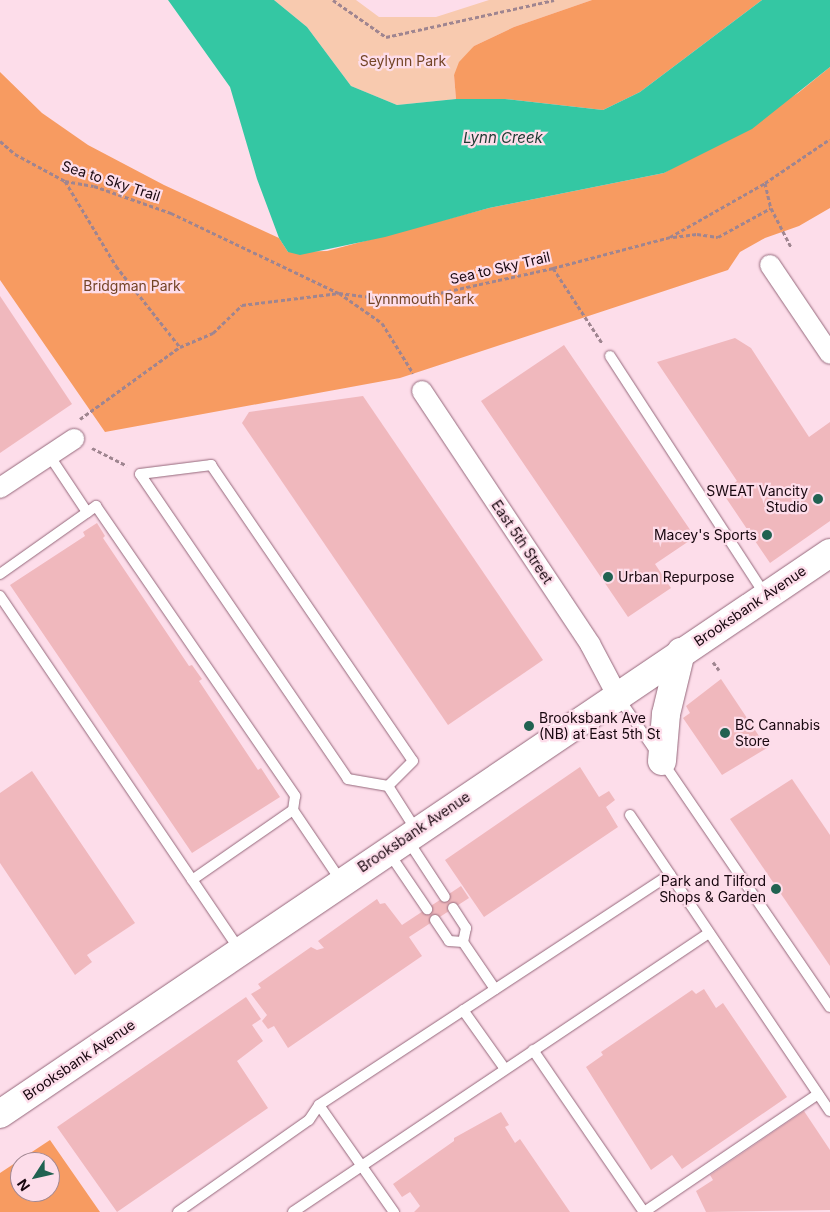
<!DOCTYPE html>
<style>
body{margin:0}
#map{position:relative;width:830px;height:1212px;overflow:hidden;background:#fdddea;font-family:Inter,sans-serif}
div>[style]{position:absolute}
.green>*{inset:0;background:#f8caaf}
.forest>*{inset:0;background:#f79b61}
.water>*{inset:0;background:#34c7a3}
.building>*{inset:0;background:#f0b8bd}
.path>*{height:3px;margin-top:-1.5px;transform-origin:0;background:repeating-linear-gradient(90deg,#9f8590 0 4px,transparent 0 6.5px)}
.roads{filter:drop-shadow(0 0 1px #95687b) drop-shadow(0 0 1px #95687b)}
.service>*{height:10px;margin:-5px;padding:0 5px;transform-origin:5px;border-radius:5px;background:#fff}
.minor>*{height:20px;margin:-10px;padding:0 10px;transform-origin:10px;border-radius:10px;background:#fff}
.secondary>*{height:28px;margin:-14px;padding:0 14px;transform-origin:14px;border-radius:14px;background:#fff}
.dots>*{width:14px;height:14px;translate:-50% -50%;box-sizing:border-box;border:2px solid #fdddea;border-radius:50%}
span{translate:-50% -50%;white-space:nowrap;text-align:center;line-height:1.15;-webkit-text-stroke:4.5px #fdddea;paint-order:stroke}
.park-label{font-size:14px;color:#734426}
.street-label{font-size:14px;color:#18070f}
.poi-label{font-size:14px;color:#18070f}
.right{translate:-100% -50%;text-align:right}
.left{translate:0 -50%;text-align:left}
.water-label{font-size:15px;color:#1e3b32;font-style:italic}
.north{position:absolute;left:10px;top:1152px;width:50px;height:50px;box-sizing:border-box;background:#fdddea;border:1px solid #a18792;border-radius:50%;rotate:235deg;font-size:14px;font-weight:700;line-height:20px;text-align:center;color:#18070f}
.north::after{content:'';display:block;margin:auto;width:18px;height:22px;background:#216251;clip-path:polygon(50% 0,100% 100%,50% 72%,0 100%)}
</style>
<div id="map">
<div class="green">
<i style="clip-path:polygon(274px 0,356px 0,379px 17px,436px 17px,489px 0,592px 0,514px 27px,474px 46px,454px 75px,456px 99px,397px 105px,351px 86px,307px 27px)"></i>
</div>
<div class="forest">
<i style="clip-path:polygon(592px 0,762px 0,640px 92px,603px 110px,505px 99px,456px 99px,454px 75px,459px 62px,474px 46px,514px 27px)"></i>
<i style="clip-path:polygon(830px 67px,830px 208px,799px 226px,765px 238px,740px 252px,728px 270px,400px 378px,105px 432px,0 280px,0 72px,42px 113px,88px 145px,164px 185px,279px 238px,288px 252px,327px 251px,489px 208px,664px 173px,798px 93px)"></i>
<i style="clip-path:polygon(evenodd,50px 1140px,100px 1212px,0 1212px,0 1173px,50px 1140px,20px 1162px,50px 1162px,50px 1192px,20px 1192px,20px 1162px)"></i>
</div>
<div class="water">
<i style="clip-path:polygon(168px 0,274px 0,307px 27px,351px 86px,397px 105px,456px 99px,505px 99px,603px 110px,640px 92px,762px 0,830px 0,830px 67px,752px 129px,664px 173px,489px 208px,385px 237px,300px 255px,288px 252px,279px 238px,257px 179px,230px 87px)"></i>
</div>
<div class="building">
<i style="clip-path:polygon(0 296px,72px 404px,0 453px)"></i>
<i style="clip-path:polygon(735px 338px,751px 348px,809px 437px,830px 422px,830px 521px,770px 563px,722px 492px,737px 481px,657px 362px)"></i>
<i style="clip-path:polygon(564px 345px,695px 537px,655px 564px,671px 588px,628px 617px,481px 401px)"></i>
<i style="clip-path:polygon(363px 396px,543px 660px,448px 725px,242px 423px,249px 412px)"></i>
<i style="clip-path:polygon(97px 523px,105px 536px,103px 538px,189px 666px,192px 665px,202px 679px,199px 681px,258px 770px,261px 768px,280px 797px,192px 853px,10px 585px,85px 536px,83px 532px)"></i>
<i style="clip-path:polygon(721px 679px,767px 748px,722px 775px,683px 718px,690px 713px,686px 706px)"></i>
<i style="clip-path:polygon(580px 767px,599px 797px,609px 791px,615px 800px,606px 807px,618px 827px,484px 917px,445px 860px)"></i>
<i style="clip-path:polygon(32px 771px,135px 923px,87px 955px,92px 962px,75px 975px,0 863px,0 793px)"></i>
<i style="clip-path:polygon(792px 779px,830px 835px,830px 966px,730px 819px)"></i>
<i style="clip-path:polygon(461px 886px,469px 898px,409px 937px,422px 956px,288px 1048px,274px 1026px,268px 1029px,262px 1021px,267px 1015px,251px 994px,261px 988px,258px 984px,311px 947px,317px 950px,324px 948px,318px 941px,377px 899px,380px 904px,385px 903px,402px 925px)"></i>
<i style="clip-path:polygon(704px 989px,716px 1008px,723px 1003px,787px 1097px,682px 1169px,672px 1155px,651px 1170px,586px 1067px,603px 1055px,601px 1052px,692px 990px,696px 994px)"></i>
<i style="clip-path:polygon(246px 997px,261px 1019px,252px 1025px,263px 1041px,237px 1061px,268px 1108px,117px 1212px,57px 1127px)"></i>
<i style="clip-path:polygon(804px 1111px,830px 1150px,830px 1210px,706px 1212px,696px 1191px,713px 1180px,710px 1175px)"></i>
<i style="clip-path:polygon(501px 1112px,509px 1125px,505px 1127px,515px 1143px,520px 1139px,570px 1212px,414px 1212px,420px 1206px,410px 1192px,402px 1197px,393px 1184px,454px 1141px,454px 1138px)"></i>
</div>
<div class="path">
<i style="left:333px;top:0;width:65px;rotate:34.9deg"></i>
<i style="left:386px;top:37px;width:172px;rotate:-12.4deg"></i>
<i style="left:0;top:141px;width:20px;rotate:41deg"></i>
<i style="left:15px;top:154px;width:57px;rotate:28.4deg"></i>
<i style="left:65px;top:181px;width:29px;rotate:10deg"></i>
<i style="left:94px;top:186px;width:82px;rotate:19.3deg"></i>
<i style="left:171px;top:213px;width:186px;rotate:25.5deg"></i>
<i style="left:339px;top:293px;width:64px;rotate:7.1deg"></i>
<i style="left:403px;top:301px;width:154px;rotate:-12.4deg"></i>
<i style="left:553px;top:268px;width:121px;rotate:-14.8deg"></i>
<i style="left:670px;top:237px;width:109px;rotate:-29.6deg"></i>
<i style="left:765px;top:183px;width:78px;rotate:-34.1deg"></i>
<i style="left:65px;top:181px;width:99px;rotate:59deg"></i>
<i style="left:116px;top:266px;width:103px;rotate:51.7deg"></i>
<i style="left:765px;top:183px;width:26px;rotate:77deg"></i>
<i style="left:771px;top:208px;width:44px;rotate:62.9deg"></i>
<i style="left:673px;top:237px;width:24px;rotate:-7deg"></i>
<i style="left:697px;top:234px;width:21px;rotate:8deg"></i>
<i style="left:718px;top:237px;width:60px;rotate:-28.7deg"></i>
<i style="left:553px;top:268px;width:90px;rotate:56.8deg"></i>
<i style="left:80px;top:419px;width:123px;rotate:-35.8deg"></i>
<i style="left:180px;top:347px;width:36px;rotate:-23deg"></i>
<i style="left:213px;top:333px;width:40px;rotate:-44deg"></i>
<i style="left:242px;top:305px;width:98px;rotate:-7.1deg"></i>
<i style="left:339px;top:293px;width:52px;rotate:34.9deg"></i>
<i style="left:382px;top:323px;width:59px;rotate:58.2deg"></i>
<i style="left:92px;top:448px;width:39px;rotate:27deg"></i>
<i style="left:713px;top:662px;width:10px;rotate:53deg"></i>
</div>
<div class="roads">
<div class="service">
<i style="left:610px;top:356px;width:285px;rotate:57deg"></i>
<i style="left:49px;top:455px;width:69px;rotate:56.3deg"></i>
<i style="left:0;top:574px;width:118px;rotate:-35.3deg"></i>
<i style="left:96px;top:506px;width:352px;rotate:55.5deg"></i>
<i style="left:295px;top:796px;width:14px;rotate:98deg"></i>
<i style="left:293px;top:810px;width:86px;rotate:55.9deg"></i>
<i style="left:0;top:596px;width:428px;rotate:55.9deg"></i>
<i style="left:619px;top:698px;width:374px;rotate:55.7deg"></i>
<i style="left:388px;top:786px;width:41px;rotate:-170.1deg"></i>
<i style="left:348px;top:779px;width:369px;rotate:-124.3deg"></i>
<i style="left:140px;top:474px;width:72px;rotate:-7.2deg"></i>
<i style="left:211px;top:465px;width:358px;rotate:55.7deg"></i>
<i style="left:413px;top:761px;width:35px;rotate:135deg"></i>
<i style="left:388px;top:786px;width:52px;rotate:57.5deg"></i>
<i style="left:630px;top:815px;width:357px;rotate:56deg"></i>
<i style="left:407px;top:839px;width:69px;rotate:56.8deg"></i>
<i style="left:389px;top:853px;width:68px;rotate:55.8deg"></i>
<i style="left:192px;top:880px;width:123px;rotate:-34.7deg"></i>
<i style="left:453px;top:908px;width:24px;rotate:57deg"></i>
<i style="left:466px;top:928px;width:14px;rotate:102deg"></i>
<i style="left:463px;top:942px;width:57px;rotate:55.8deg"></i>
<i style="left:435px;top:920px;width:25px;rotate:56deg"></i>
<i style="left:449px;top:941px;width:14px;rotate:4deg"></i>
<i style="left:463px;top:1010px;width:72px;rotate:54.6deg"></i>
<i style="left:533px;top:1050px;width:196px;rotate:55.6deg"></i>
<i style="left:319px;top:1105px;width:131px;rotate:55deg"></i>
<i style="left:178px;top:1212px;width:160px;rotate:-35.1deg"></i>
<i style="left:309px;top:1120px;width:18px;rotate:-56deg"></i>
<i style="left:319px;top:1105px;width:420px;rotate:-33.3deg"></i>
<i style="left:293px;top:1212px;width:501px;rotate:-33.85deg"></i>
<i style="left:644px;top:1212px;width:210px;rotate:-34.1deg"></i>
</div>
<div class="minor">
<i style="left:770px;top:265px;width:107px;rotate:56deg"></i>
<i style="left:422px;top:391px;width:304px;rotate:56.4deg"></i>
<i style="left:590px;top:644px;width:58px;rotate:62.1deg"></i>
<i style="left:0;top:488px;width:89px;rotate:-33.5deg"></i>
</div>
<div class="secondary">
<i style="left:662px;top:761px;width:47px;rotate:-85.1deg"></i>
<i style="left:666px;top:714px;width:64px;rotate:-76.4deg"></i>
<i style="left:0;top:1114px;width:1002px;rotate:-34.05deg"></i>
</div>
</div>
<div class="dots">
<i style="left:818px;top:499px;background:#216251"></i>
<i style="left:767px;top:535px;background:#216251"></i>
<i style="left:608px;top:577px;background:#216251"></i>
<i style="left:529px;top:726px;background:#216251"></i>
<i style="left:725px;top:733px;background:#216251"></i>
<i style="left:776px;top:889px;background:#216251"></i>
</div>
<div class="park-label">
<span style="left:403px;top:61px">Seylynn Park</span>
<span style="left:132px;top:286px">Bridgman Park</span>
<span style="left:421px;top:299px">Lynnmouth Park</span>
</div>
<div class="street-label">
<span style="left:111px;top:181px;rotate:18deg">Sea to Sky Trail</span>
<span style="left:500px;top:268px;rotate:-13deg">Sea to Sky Trail</span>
<span style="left:522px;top:542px;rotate:56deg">East 5th Street</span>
<span style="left:750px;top:606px;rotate:-34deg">Brooksbank Avenue</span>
<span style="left:414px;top:832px;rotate:-34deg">Brooksbank Avenue</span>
<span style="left:79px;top:1060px;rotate:-34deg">Brooksbank Avenue</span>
</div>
<div class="poi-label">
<span class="right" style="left:808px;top:499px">SWEAT Vancity<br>Studio</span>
<span class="right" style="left:757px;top:535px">Macey's Sports</span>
<span class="left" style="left:618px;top:577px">Urban Repurpose</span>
<span class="left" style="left:539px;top:726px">Brooksbank Ave<br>(NB) at East 5th St</span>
<span class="left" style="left:735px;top:733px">BC Cannabis<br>Store</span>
<span class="right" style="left:766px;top:889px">Park and Tilford<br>Shops &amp; Garden</span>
</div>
<div class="water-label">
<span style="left:503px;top:138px">Lynn Creek</span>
</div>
<div class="north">N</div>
</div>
